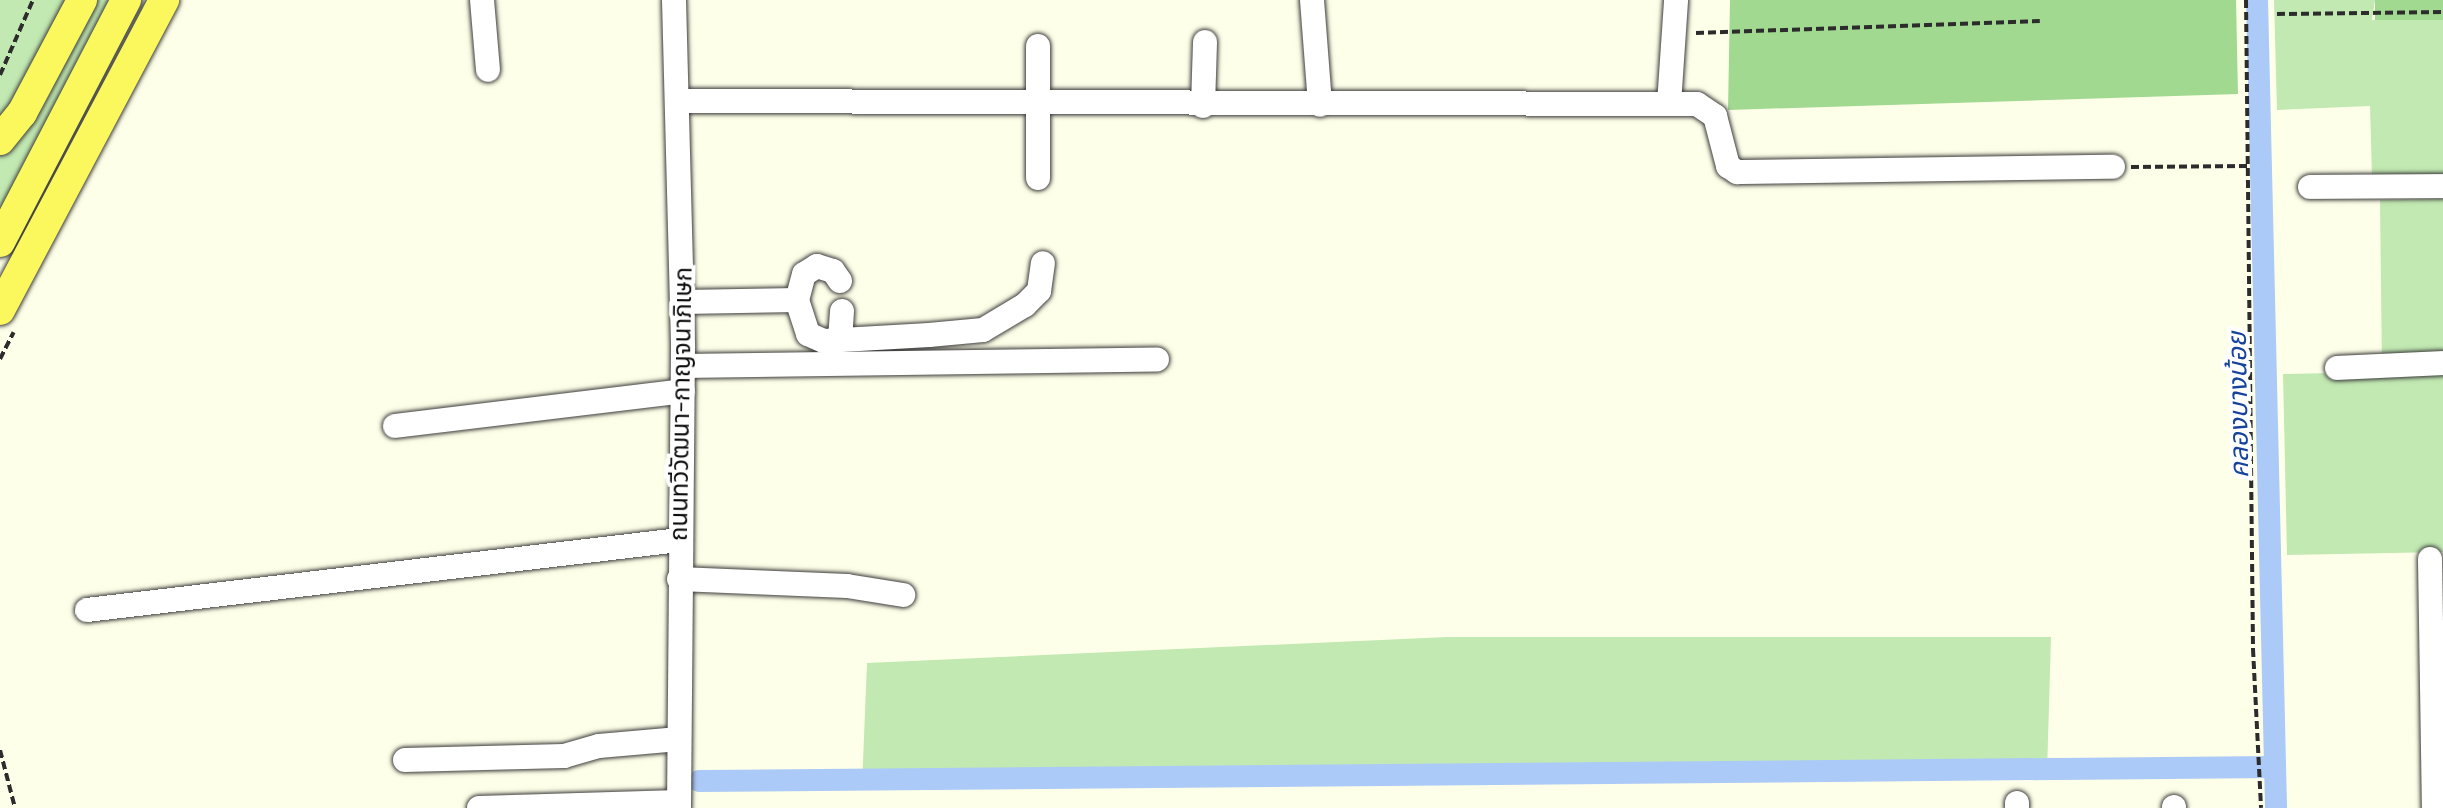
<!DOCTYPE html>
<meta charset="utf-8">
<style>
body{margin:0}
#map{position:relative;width:2443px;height:808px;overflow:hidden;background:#feffe8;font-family:Lora,"Noto Sans Thai",serif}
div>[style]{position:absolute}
.green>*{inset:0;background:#c2e9b2}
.forest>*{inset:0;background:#a1d991;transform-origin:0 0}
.canal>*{height:22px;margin:-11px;padding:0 11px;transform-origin:11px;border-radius:11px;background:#accaf7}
.path>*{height:4px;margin-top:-2px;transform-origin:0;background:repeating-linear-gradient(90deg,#2c2c2c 0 8px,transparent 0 12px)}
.roads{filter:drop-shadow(0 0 2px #3d3d3d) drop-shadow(0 0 2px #3d3d3d)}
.minor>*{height:24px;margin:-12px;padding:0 12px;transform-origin:12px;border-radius:12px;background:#fff}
.major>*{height:30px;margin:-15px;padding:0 15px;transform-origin:15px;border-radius:15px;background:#faf85c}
span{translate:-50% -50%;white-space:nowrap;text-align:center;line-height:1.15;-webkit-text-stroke:8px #fff;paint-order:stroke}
.street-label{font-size:24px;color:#0a0a0a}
.water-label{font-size:26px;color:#14429c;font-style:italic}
</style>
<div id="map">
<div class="green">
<i style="clip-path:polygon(0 0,117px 0,0 219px)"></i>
<i style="clip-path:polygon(2274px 0,2375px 0,2372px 20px,2443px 19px,2443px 177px,2372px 177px,2370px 106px,2277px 110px)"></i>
<i style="clip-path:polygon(2443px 199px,2443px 552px,2287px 555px,2283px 374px,2382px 372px,2380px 200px)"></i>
<i style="clip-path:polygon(1447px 637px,2051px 637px,2047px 773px,862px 786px,867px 663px)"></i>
</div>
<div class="forest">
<i style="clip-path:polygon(1730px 0,2236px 0,2238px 94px,1728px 110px)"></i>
<i style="left:2375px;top:0;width:68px;height:20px"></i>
</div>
<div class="canal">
<i style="left:2257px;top:0;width:808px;rotate:88.65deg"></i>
<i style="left:699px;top:781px;width:1575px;rotate:-0.51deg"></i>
</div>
<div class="path">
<i style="left:2246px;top:0;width:649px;rotate:89.38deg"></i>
<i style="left:2253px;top:649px;width:159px;rotate:87.1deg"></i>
<i style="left:2277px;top:14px;width:166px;rotate:-0.7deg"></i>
<i style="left:1696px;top:33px;width:344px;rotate:-2deg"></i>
<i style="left:0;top:75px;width:82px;rotate:-66.3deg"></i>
<i style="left:2131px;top:167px;width:117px;rotate:-0.5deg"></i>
<i style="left:0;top:359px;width:30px;rotate:-63deg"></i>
<i style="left:0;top:750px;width:60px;rotate:75.5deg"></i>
</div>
<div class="roads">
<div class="minor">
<i style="left:482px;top:0;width:70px;rotate:85.1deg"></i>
<i style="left:674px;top:0;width:348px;rotate:88.5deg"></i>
<i style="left:683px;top:348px;width:460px;rotate:90.5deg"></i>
<i style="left:1312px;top:0;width:105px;rotate:85.6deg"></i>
<i style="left:680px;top:101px;width:1017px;rotate:0.17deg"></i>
<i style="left:1697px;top:104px;width:22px;rotate:34deg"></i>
<i style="left:1715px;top:116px;width:52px;rotate:75.4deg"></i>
<i style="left:1728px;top:166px;width:11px;rotate:34deg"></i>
<i style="left:1737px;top:172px;width:376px;rotate:-0.8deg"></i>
<i style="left:1669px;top:104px;width:104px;rotate:-86.1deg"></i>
<i style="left:1203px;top:106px;width:64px;rotate:-88.2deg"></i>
<i style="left:1038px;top:178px;width:132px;rotate:-90deg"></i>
<i style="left:2310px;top:187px;width:133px;rotate:-0.4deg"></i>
<i style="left:840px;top:281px;width:12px;rotate:-125deg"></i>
<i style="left:833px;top:271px;width:17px;rotate:-163deg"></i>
<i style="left:817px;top:266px;width:15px;rotate:148deg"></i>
<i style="left:804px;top:274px;width:27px;rotate:105deg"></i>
<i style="left:797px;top:300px;width:36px;rotate:72deg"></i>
<i style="left:808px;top:334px;width:17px;rotate:24deg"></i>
<i style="left:824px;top:341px;width:105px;rotate:-3.3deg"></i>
<i style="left:929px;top:335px;width:54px;rotate:-5.3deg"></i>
<i style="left:983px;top:330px;width:49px;rotate:-30.8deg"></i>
<i style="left:1025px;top:305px;width:20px;rotate:-45deg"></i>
<i style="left:1039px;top:291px;width:28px;rotate:-82deg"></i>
<i style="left:683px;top:302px;width:114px;rotate:-1deg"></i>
<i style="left:840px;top:340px;width:29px;rotate:-86deg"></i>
<i style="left:683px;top:366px;width:474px;rotate:-0.8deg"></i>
<i style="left:2337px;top:368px;width:106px;rotate:-2.7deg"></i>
<i style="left:395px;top:426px;width:290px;rotate:-6.9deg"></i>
<i style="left:2430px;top:559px;width:249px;rotate:89.1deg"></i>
<i style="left:679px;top:579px;width:168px;rotate:2.4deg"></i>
<i style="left:847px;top:586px;width:57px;rotate:9.1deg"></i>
<i style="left:87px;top:610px;width:596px;rotate:-6.74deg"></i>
<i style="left:405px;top:760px;width:159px;rotate:-1.4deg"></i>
<i style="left:564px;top:756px;width:36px;rotate:-16deg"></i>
<i style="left:599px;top:746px;width:80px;rotate:-5deg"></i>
<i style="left:479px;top:808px;width:200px;rotate:-1.7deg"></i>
<i style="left:2017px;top:808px;width:5px;rotate:-90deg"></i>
<i style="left:2174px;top:808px;width:1px;rotate:-90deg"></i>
</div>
<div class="major">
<i style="left:0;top:140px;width:35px;rotate:-51deg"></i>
<i style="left:22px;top:113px;width:128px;rotate:-62deg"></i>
<i style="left:0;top:242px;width:273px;rotate:-62.5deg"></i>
<i style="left:0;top:310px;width:351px;rotate:-62.1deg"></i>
</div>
</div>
<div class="street-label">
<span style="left:681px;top:404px;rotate:-89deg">ถนนทวีวัฒนา-กาญจนาภิเษก</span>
</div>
<div class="water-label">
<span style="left:2238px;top:405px;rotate:-91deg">คลองบางน้อย</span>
</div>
</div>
